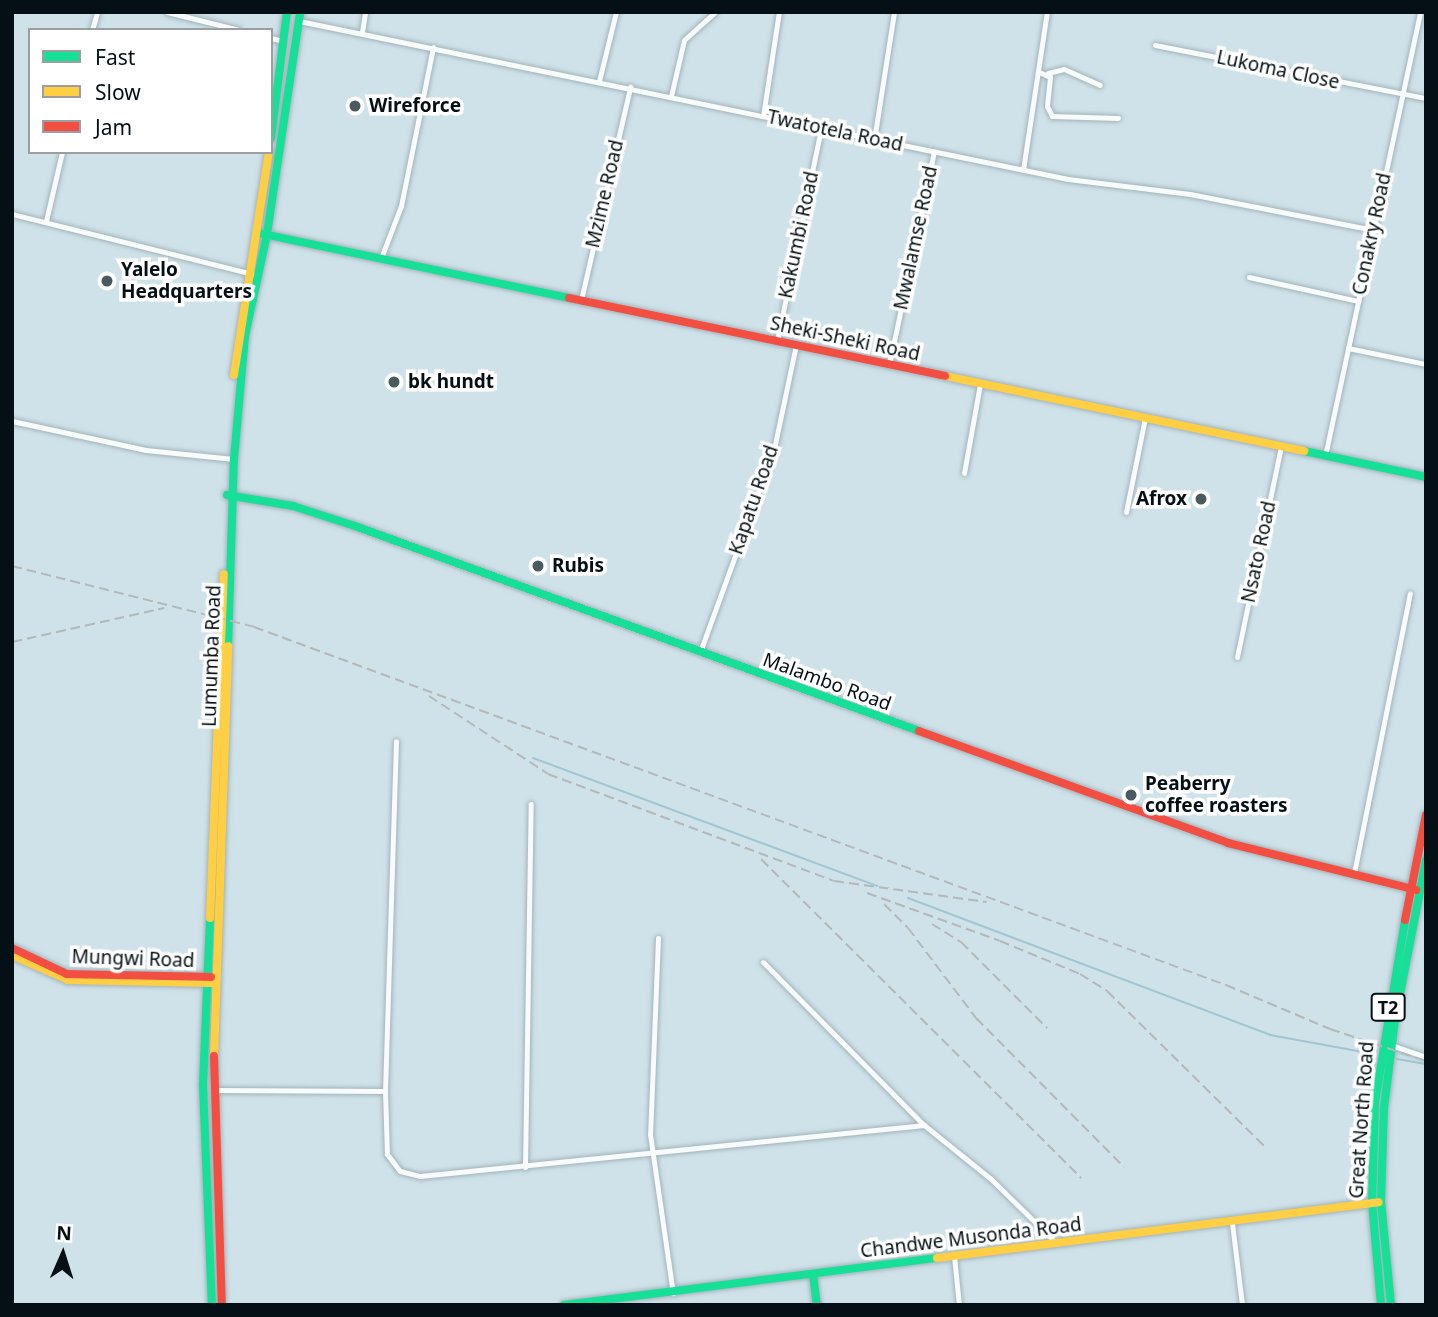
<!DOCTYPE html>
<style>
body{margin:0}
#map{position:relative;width:1438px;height:1317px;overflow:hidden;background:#cfe2ea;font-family:"Noto Sans",sans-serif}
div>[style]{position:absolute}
.stream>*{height:2px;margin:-1px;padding:0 1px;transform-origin:1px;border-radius:1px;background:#a3c5d2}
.roads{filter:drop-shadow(0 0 2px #a4b3b9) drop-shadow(0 0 2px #a4b3b9)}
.street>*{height:5px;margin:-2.5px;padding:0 2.5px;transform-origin:2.5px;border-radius:2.5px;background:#f8fbfc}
.fast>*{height:8px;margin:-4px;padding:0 4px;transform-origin:4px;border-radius:4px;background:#16e098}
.slow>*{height:8px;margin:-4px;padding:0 4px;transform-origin:4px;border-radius:4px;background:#ffcf43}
.jam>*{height:8px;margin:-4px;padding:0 4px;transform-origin:4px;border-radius:4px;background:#f24e42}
.rail>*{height:2px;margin-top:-1px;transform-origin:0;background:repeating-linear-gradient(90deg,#b3b8ba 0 10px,transparent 0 15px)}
.dots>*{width:19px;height:19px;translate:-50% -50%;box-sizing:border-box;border:4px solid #fff;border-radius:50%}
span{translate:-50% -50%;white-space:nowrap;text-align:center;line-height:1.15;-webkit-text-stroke:7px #fff;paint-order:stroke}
.shield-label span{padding:2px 5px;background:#fff;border:2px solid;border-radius:5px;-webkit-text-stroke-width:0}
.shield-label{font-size:18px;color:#041015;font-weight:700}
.street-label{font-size:19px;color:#041015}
.poi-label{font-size:19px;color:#041015;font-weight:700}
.left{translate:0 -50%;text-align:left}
.right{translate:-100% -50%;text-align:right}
.frame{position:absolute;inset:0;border:14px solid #041015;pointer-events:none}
.legend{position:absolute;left:28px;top:28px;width:245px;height:126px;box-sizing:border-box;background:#fff;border:2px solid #9b9fa1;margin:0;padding:9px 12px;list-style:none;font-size:21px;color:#041015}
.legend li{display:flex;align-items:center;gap:14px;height:35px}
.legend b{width:35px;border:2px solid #9b9fa1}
.north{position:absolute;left:28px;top:1219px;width:70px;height:70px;-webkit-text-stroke:5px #fff;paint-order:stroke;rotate:3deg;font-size:19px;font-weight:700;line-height:28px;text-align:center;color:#041015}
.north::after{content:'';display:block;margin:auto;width:24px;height:32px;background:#041015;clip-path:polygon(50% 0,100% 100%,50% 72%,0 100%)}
</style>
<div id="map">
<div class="stream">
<i style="left:533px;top:758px;width:367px;rotate:20.4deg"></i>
<i style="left:908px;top:898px;width:387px;rotate:20.7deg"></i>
<i style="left:1270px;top:1035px;width:100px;rotate:10.4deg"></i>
<i style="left:1397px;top:1059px;width:29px;rotate:10deg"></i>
</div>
<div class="roads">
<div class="street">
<i style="left:167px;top:12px;width:74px;rotate:14deg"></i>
<i style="left:299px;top:21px;width:785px;rotate:11.61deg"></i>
<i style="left:1068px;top:179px;width:123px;rotate:7deg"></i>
<i style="left:1190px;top:194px;width:187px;rotate:11.1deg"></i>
<i style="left:92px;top:30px;width:19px;rotate:-74deg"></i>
<i style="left:362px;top:32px;width:20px;rotate:-81deg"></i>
<i style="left:271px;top:38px;width:12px;rotate:14deg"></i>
<i style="left:1155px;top:45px;width:276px;rotate:11.1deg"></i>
<i style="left:1039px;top:72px;width:12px;rotate:24deg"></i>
<i style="left:1050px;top:77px;width:29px;rotate:96deg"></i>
<i style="left:1047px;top:106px;width:11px;rotate:63deg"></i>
<i style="left:1052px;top:116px;width:66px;rotate:1.7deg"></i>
<i style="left:1048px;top:73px;width:16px;rotate:-14deg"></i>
<i style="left:1064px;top:69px;width:39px;rotate:24deg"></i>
<i style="left:599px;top:81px;width:71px;rotate:-76.2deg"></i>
<i style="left:671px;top:96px;width:57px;rotate:-76.9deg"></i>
<i style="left:684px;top:40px;width:42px;rotate:-42.1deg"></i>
<i style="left:763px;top:116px;width:105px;rotate:-81.3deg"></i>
<i style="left:874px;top:140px;width:130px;rotate:-81.1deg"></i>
<i style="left:1023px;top:170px;width:160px;rotate:-81.4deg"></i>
<i style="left:12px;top:214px;width:247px;rotate:14deg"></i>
<i style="left:46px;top:221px;width:71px;rotate:-76.9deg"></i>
<i style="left:381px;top:258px;width:56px;rotate:-69deg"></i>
<i style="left:401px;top:206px;width:162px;rotate:-78.6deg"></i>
<i style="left:1249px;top:277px;width:112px;rotate:12.4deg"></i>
<i style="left:581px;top:300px;width:219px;rotate:-77deg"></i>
<i style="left:777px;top:341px;width:217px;rotate:-78.3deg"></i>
<i style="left:1348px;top:348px;width:80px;rotate:11.6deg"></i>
<i style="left:889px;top:365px;width:218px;rotate:-78.1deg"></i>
<i style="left:12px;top:421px;width:137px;rotate:12.2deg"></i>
<i style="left:146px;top:450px;width:88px;rotate:5.8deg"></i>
<i style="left:1325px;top:456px;width:454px;rotate:-77.9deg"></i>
<i style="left:964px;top:473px;width:90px;rotate:-79.8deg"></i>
<i style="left:1126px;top:512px;width:96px;rotate:-78.6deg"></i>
<i style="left:700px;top:652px;width:216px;rotate:-70deg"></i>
<i style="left:774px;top:449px;width:106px;rotate:-78.1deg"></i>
<i style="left:1237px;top:657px;width:215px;rotate:-78.2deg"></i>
<i style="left:1354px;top:873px;width:285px;rotate:-78.7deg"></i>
<i style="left:658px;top:938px;width:196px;rotate:92.3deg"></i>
<i style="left:650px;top:1134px;width:161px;rotate:81.8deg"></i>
<i style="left:763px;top:962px;width:229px;rotate:45.4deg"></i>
<i style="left:1391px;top:1045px;width:37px;rotate:19deg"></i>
<i style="left:213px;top:1090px;width:172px;rotate:0.3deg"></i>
<i style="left:385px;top:1091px;width:350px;rotate:-88.2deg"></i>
<i style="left:385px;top:1091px;width:63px;rotate:88.2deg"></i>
<i style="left:387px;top:1154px;width:21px;rotate:53deg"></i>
<i style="left:400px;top:1171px;width:21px;rotate:14deg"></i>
<i style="left:420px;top:1176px;width:507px;rotate:-5.78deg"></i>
<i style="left:924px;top:1125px;width:86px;rotate:38.9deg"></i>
<i style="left:991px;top:1179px;width:90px;rotate:44.5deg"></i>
<i style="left:525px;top:1167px;width:363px;rotate:-89.1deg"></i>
<i style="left:1232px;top:1223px;width:83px;rotate:83deg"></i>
<i style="left:954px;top:1256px;width:49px;rotate:84.2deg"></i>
</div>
<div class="fast">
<i style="left:271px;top:138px;width:127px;rotate:-82.8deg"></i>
<i style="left:258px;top:233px;width:318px;rotate:11.8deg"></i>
<i style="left:1304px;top:451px;width:125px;rotate:12deg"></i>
<i style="left:227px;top:495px;width:67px;rotate:9.5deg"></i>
<i style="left:293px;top:506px;width:65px;rotate:17.9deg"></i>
<i style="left:355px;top:526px;width:600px;rotate:19.97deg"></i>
<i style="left:228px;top:646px;width:187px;rotate:-88.2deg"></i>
<i style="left:234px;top:459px;width:123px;rotate:-84.9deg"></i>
<i style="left:245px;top:336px;width:104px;rotate:-77.8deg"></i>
<i style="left:267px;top:234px;width:224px;rotate:-81.5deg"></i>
<i style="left:210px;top:918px;width:167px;rotate:92.4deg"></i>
<i style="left:203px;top:1085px;width:220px;rotate:87.7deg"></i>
<i style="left:813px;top:1274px;width:31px;rotate:83deg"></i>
<i style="left:564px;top:1305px;width:376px;rotate:-7.2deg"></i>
<i style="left:1381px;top:1305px;width:103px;rotate:-95deg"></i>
<i style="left:1372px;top:1202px;width:100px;rotate:-88.3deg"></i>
<i style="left:1375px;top:1102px;width:184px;rotate:-80.6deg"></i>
<i style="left:1391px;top:1305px;width:103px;rotate:-95.5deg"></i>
<i style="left:1381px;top:1202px;width:94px;rotate:-88.2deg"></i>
<i style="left:1384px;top:1108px;width:89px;rotate:-82.9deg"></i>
<i style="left:1395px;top:1020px;width:163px;rotate:-79deg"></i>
</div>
<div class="slow">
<i style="left:234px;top:375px;width:226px;rotate:-81.1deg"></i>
<i style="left:945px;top:376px;width:367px;rotate:11.8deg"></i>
<i style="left:210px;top:918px;width:344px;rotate:-87.7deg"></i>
<i style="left:12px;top:955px;width:61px;rotate:24.1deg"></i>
<i style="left:68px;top:980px;width:145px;rotate:1.2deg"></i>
<i style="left:214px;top:1056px;width:410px;rotate:-88deg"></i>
<i style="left:937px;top:1258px;width:445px;rotate:-7.2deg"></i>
</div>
<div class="jam">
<i style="left:569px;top:298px;width:384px;rotate:11.7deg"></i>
<i style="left:919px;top:731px;width:329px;rotate:19.9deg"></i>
<i style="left:1228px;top:843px;width:194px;rotate:14deg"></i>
<i style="left:1405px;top:920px;width:107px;rotate:-78.7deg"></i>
<i style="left:12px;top:948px;width:61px;rotate:25.3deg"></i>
<i style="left:67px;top:974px;width:144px;rotate:1.2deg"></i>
<i style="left:214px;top:1056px;width:249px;rotate:88.2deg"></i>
</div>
</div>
<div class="rail">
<i style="left:12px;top:566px;width:250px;rotate:14.1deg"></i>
<i style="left:254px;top:627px;width:1036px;rotate:20.22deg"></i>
<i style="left:1226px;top:985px;width:113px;rotate:22.9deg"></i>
<i style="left:1330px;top:1029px;width:101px;rotate:18.4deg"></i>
<i style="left:12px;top:642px;width:156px;rotate:-12.6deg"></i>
<i style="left:429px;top:696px;width:142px;rotate:33.2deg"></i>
<i style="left:548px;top:774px;width:305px;rotate:20.5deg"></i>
<i style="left:834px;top:881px;width:154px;rotate:7.8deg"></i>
<i style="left:761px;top:859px;width:452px;rotate:44.9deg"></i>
<i style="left:867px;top:893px;width:141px;rotate:19.8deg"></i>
<i style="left:1000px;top:941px;width:87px;rotate:22.4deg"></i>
<i style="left:1080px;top:974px;width:32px;rotate:32deg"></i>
<i style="left:1107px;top:991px;width:225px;rotate:44.6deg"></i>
<i style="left:884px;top:904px;width:34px;rotate:45deg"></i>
<i style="left:908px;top:928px;width:113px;rotate:52.9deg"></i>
<i style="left:976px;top:1018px;width:210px;rotate:45.2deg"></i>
<i style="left:932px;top:924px;width:34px;rotate:32deg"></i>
<i style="left:961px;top:942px;width:122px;rotate:45deg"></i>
</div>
<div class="dots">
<i style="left:355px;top:106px;background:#4b5a60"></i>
<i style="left:107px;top:281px;background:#4b5a60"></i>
<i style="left:394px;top:382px;background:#4b5a60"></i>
<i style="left:1201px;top:499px;background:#4b5a60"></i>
<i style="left:538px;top:566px;background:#4b5a60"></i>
<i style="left:1131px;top:795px;background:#4b5a60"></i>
</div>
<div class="shield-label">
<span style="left:1388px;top:1007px">T2</span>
</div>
<div class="street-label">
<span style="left:1278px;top:70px;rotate:12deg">Lukoma Close</span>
<span style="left:835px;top:131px;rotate:12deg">Twatotela Road</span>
<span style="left:605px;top:194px;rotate:-77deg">Mzime Road</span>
<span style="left:1372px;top:234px;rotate:-78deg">Conakry Road</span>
<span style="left:799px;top:235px;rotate:-78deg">Kakumbi Road</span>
<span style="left:916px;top:238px;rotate:-78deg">Mwalamse Road</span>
<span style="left:845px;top:339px;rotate:12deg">Sheki-Sheki Road</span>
<span style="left:754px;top:500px;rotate:-71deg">Kapatu Road</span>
<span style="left:1259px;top:552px;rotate:-78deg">Nsato Road</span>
<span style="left:212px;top:656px;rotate:-88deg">Lumumba Road</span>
<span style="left:827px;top:682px;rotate:20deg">Malambo Road</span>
<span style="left:133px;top:959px;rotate:2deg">Mungwi Road</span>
<span style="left:1362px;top:1120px;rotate:-86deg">Great North Road</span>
<span style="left:971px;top:1238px;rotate:-7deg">Chandwe Musonda Road</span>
</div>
<div class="poi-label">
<span class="left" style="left:369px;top:106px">Wireforce</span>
<span class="left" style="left:121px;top:281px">Yalelo<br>Headquarters</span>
<span class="left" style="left:408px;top:382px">bk hundt</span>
<span class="right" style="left:1187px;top:499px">Afrox</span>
<span class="left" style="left:552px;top:566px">Rubis</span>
<span class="left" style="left:1145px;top:795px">Peaberry<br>coffee roasters</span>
</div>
<div class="frame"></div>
<ul class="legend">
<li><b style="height:9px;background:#16e098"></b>Fast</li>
<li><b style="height:9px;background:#ffcf43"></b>Slow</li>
<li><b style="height:9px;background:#f24e42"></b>Jam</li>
</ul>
<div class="north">N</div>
</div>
